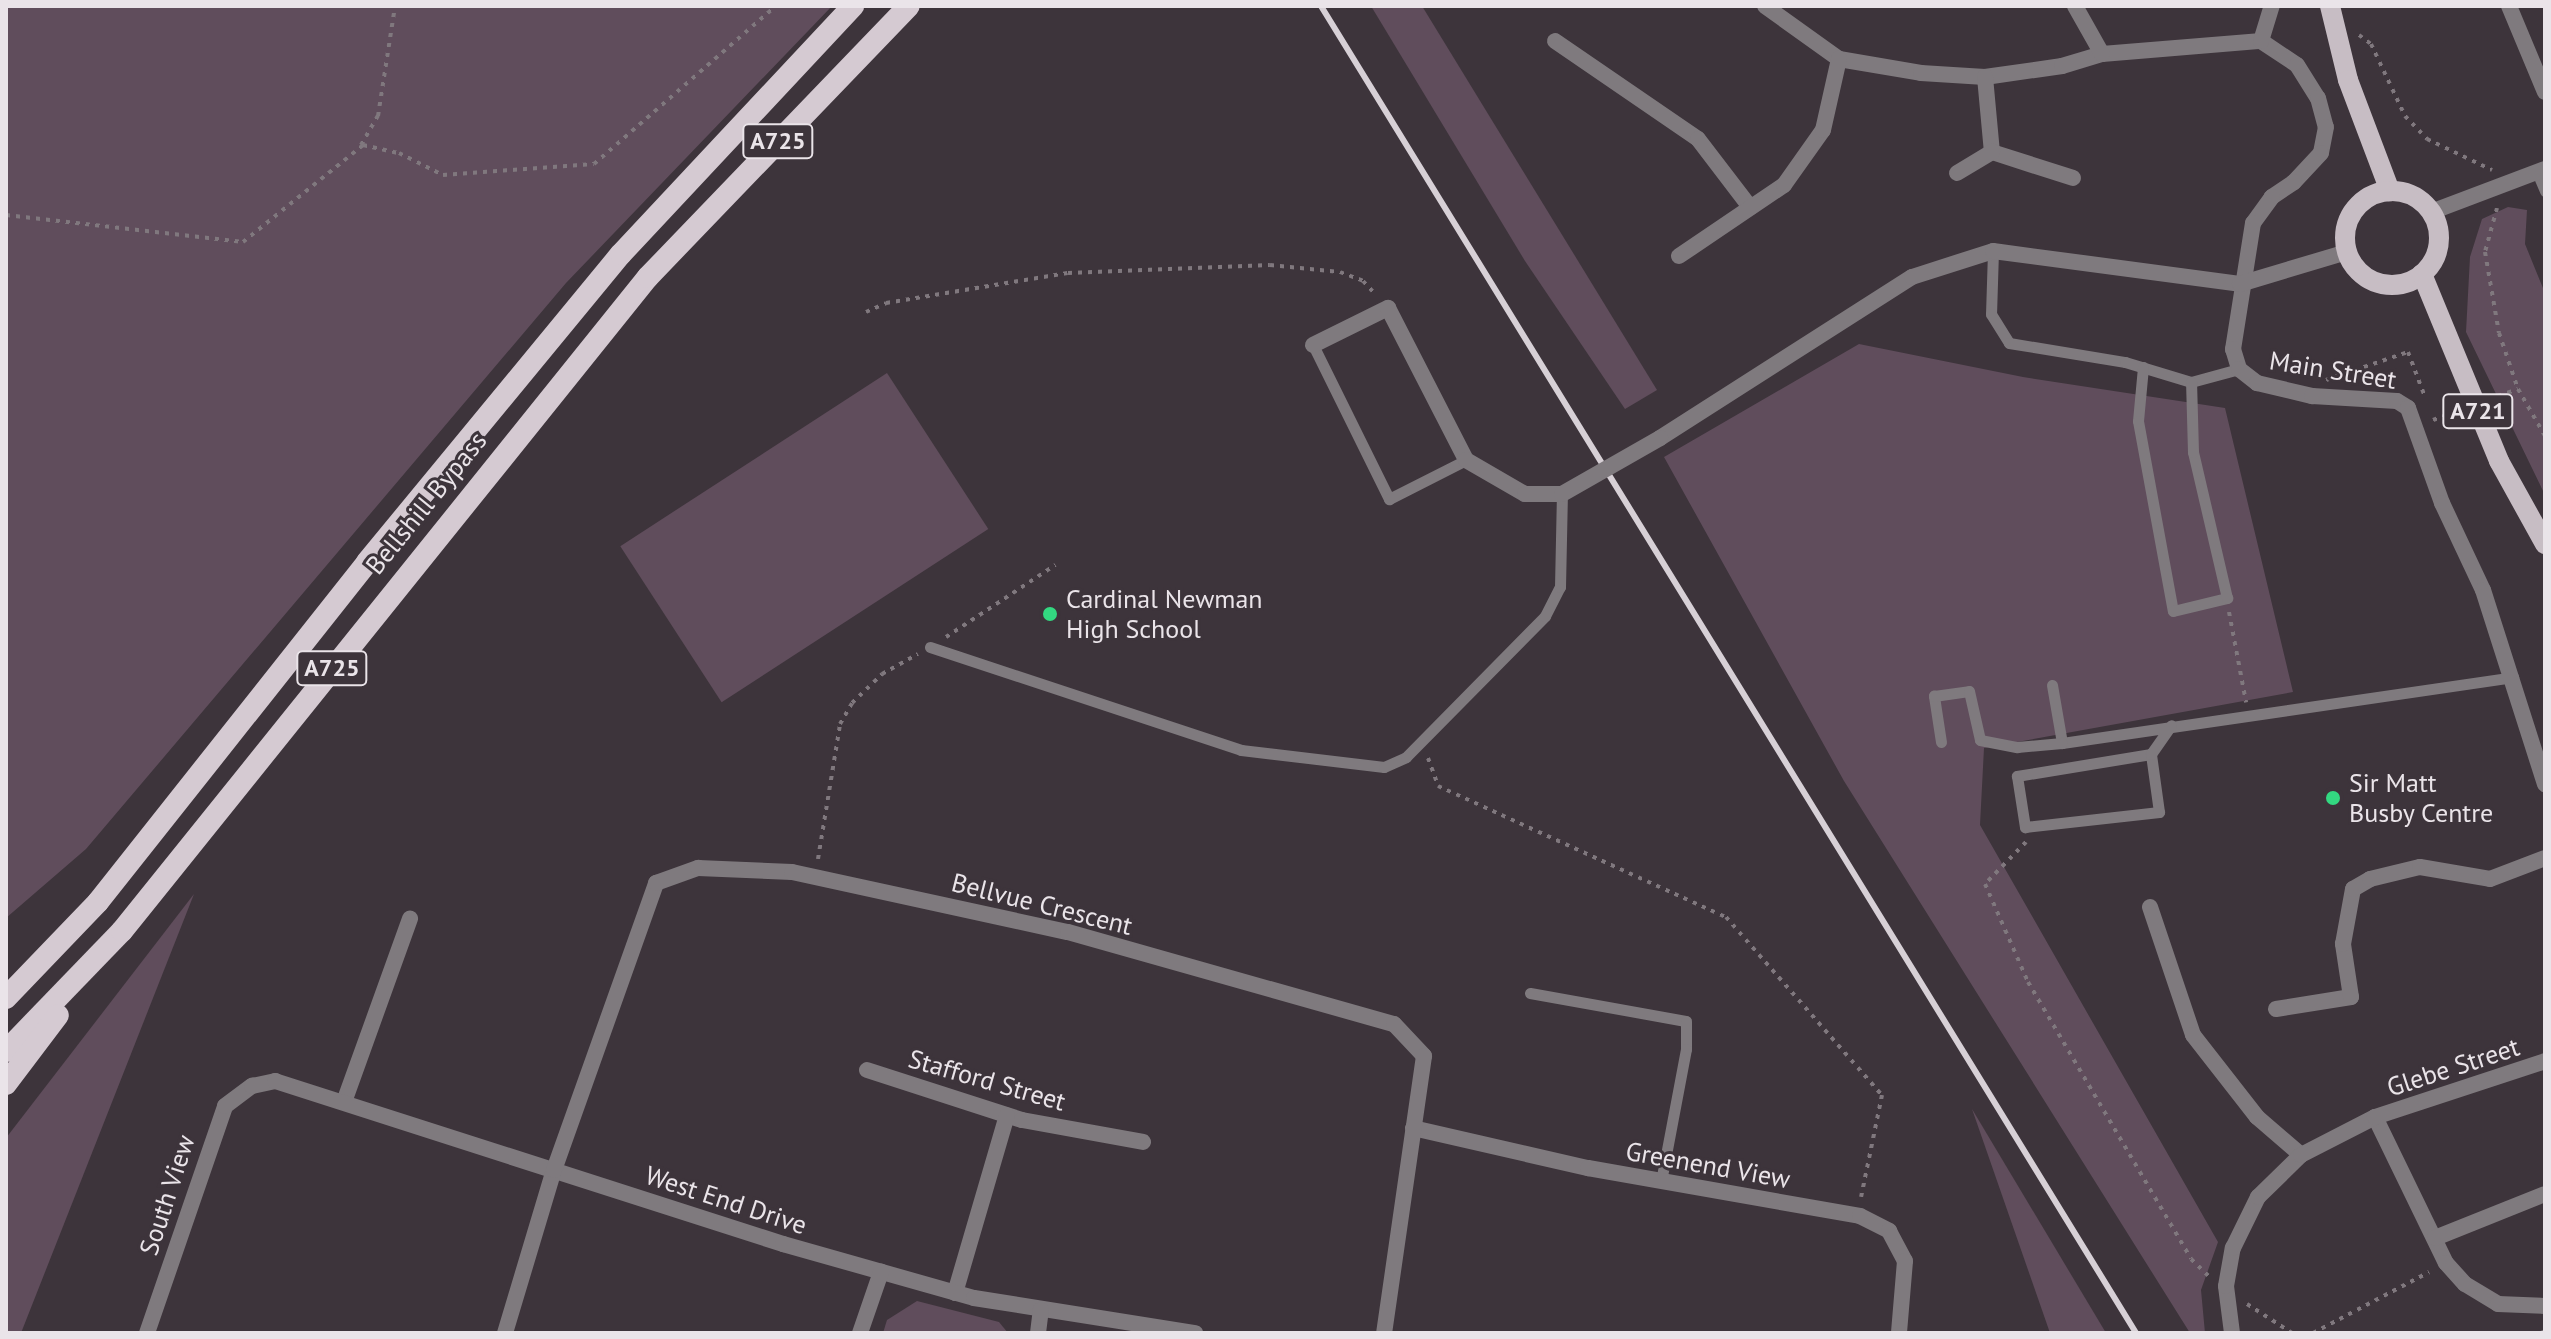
<!DOCTYPE html>
<style>
body{margin:0}
#map{position:relative;width:2551px;height:1339px;overflow:hidden;background:#3d343b;font-family:"PT Sans",sans-serif}
div>[style]{position:absolute}
.green>*{inset:0;background:#604d5c;transform-origin:0 0}
.path>*{height:4px;margin-top:-2px;transform-origin:0;background:repeating-linear-gradient(90deg,#80787e 0 4px,transparent 0 10px)}
.service>*{height:11px;margin:-5.5px;padding:0 5.5px;transform-origin:5.5px;border-radius:5.5px;background:#7f7a7e}
.minor>*{height:16px;margin:-8px;padding:0 8px;transform-origin:8px;border-radius:8px;background:#7f7a7e}
.tertiary>*{height:16px;margin:-8px;padding:0 8px;transform-origin:8px;border-radius:8px;background:#7f7a7e}
.primary>*{height:20px;margin:-10px;padding:0 10px;transform-origin:10px;border-radius:10px;background:#c7bdc4}
.primary>.ring{margin:-10px;padding:0;box-sizing:content-box;background:none;border:20px solid #c7bdc4;border-radius:50%}
.trunk>*{height:22px;margin:-11px;padding:0 11px;transform-origin:11px;border-radius:11px;background:#d5cad2}
.rail>*{height:6px;margin:-3px;padding:0 3px;transform-origin:3px;border-radius:3px;background:#d7d0d6}
.minor-bridge>*{height:16px;margin:-8px;padding:0 8px;transform-origin:8px;border-radius:8px;background:#7f7a7e}
.dots>*{width:22px;height:22px;translate:-50% -50%;box-sizing:border-box;border:4px solid #3d343b;border-radius:50%}
span{translate:-50% -50%;white-space:nowrap;text-align:center;line-height:1.15;-webkit-text-stroke:6px #3d343b;paint-order:stroke}
.shield-label span{padding:2px 6px;background:#3d343b;border:2px solid;border-radius:6px;-webkit-text-stroke-width:0}
.shield-label{font-size:24px;color:#eae4e9;font-weight:700}
.street-label{font-size:26px;color:#eae4e9}
.poi-label{font-size:26px;color:#eae4e9}
.left{translate:0 -50%;text-align:left}
.frame{position:absolute;inset:0;border:8px solid #eae4e9;pointer-events:none}
</style>
<div id="map">
<div class="green">
<i style="clip-path:polygon(6px 6px,832px 6px,566px 283px,86px 849px,6px 918px)"></i>
<i style="clip-path:polygon(1371px 6px,1422px 6px,1657px 390px,1625px 409px,1525px 261px)"></i>
<i style="clip-path:polygon(2508px 207px,2527px 210px,2525px 244px,2545px 293px,2545px 495px,2466px 332px,2470px 257px,2482px 219px)"></i>
<i style="clip-path:polygon(1859px 344px,2023px 377px,2225px 408px,2293px 692px,1984px 748px,1980px 825px,2218px 1242px,2201px 1290px,2205px 1333px,2190px 1333px,1844px 781px,1664px 457px)"></i>
<i style="left:887px;top:373px;width:186px;height:318px;rotate:57deg"></i>
<i style="clip-path:polygon(194px 894px,21px 1333px,6px 1333px,6px 1138px)"></i>
<i style="clip-path:polygon(1972px 1109px,2106px 1333px,2050px 1333px)"></i>
<i style="clip-path:polygon(917px 1301px,999px 1322px,1008px 1333px,883px 1333px,887px 1320px)"></i>
</div>
<div class="path">
<i style="left:2359px;top:35px;width:15px;rotate:37deg"></i>
<i style="left:2371px;top:44px;width:80px;rotate:64.7deg"></i>
<i style="left:2405px;top:116px;width:32px;rotate:46deg"></i>
<i style="left:2427px;top:139px;width:72px;rotate:25.5deg"></i>
<i style="left:361px;top:145px;width:34px;rotate:-60deg"></i>
<i style="left:378px;top:116px;width:111px;rotate:-81.2deg"></i>
<i style="left:2497px;top:208px;width:46px;rotate:105.3deg"></i>
<i style="left:2485px;top:252px;width:82px;rotate:80.2deg"></i>
<i style="left:2499px;top:333px;width:59px;rotate:71.3deg"></i>
<i style="left:2518px;top:389px;width:54px;rotate:60.1deg"></i>
<i style="left:6px;top:215px;width:239px;rotate:6.5deg"></i>
<i style="left:243px;top:242px;width:154px;rotate:-38.9deg"></i>
<i style="left:363px;top:145px;width:37px;rotate:13deg"></i>
<i style="left:399px;top:153px;width:49px;rotate:26.6deg"></i>
<i style="left:443px;top:175px;width:151px;rotate:-4.2deg"></i>
<i style="left:594px;top:164px;width:241px;rotate:-41deg"></i>
<i style="left:866px;top:312px;width:22px;rotate:-24deg"></i>
<i style="left:886px;top:303px;width:184px;rotate:-9.4deg"></i>
<i style="left:1068px;top:273px;width:202px;rotate:-2.3deg"></i>
<i style="left:1270px;top:265px;width:70px;rotate:5.7deg"></i>
<i style="left:1340px;top:272px;width:25px;rotate:21deg"></i>
<i style="left:1363px;top:281px;width:18px;rotate:47deg"></i>
<i style="left:2326px;top:380px;width:87px;rotate:-18.9deg"></i>
<i style="left:2408px;top:352px;width:48px;rotate:69.3deg"></i>
<i style="left:2498px;top:396px;width:21px;rotate:-19deg"></i>
<i style="left:2433px;top:420px;width:15px;rotate:-20deg"></i>
<i style="left:2229px;top:612px;width:92px;rotate:79.3deg"></i>
<i style="left:946px;top:637px;width:131px;rotate:-33.4deg"></i>
<i style="left:1428px;top:758px;width:30px;rotate:70deg"></i>
<i style="left:1438px;top:786px;width:316px;rotate:24.5deg"></i>
<i style="left:1726px;top:917px;width:237px;rotate:48.8deg"></i>
<i style="left:1882px;top:1095px;width:104px;rotate:101.6deg"></i>
<i style="left:2026px;top:842px;width:59px;rotate:134.3deg"></i>
<i style="left:1985px;top:884px;width:107px;rotate:66.3deg"></i>
<i style="left:2028px;top:982px;width:321px;rotate:59.5deg"></i>
<i style="left:2191px;top:1259px;width:28px;rotate:44deg"></i>
<i style="left:818px;top:859px;width:137px;rotate:-80.7deg"></i>
<i style="left:840px;top:724px;width:24px;rotate:-60deg"></i>
<i style="left:852px;top:703px;width:42px;rotate:-44deg"></i>
<i style="left:882px;top:674px;width:41px;rotate:-29.1deg"></i>
<i style="left:2247px;top:1304px;width:54px;rotate:32.8deg"></i>
<i style="left:2313px;top:1333px;width:131px;rotate:-27.7deg"></i>
<i style="left:2541px;top:1333px;width:4px;rotate:-27deg"></i>
</div>
<div class="service">
<i style="left:2537px;top:172px;width:21px;rotate:67deg"></i>
<i style="left:1993px;top:251px;width:63px;rotate:91.8deg"></i>
<i style="left:1991px;top:314px;width:34px;rotate:58deg"></i>
<i style="left:2009px;top:343px;width:118px;rotate:9.3deg"></i>
<i style="left:2125px;top:362px;width:69px;rotate:16.9deg"></i>
<i style="left:2191px;top:382px;width:50px;rotate:-15.2deg"></i>
<i style="left:1313px;top:345px;width:172px;rotate:63.7deg"></i>
<i style="left:1389px;top:499px;width:86px;rotate:-26.9deg"></i>
<i style="left:2143px;top:367px;width:54px;rotate:95.3deg"></i>
<i style="left:2138px;top:421px;width:193px;rotate:79.6deg"></i>
<i style="left:2173px;top:611px;width:56px;rotate:-13.5deg"></i>
<i style="left:2227px;top:598px;width:150px;rotate:-103.1deg"></i>
<i style="left:2193px;top:452px;width:70px;rotate:-91.6deg"></i>
<i style="left:930px;top:647px;width:328px;rotate:18.3deg"></i>
<i style="left:1241px;top:750px;width:144px;rotate:6.8deg"></i>
<i style="left:1384px;top:767px;width:24px;rotate:-24deg"></i>
<i style="left:1406px;top:757px;width:198px;rotate:-45.4deg"></i>
<i style="left:1545px;top:616px;width:33px;rotate:-63deg"></i>
<i style="left:1560px;top:587px;width:93px;rotate:-88.8deg"></i>
<i style="left:2052px;top:685px;width:59px;rotate:80.2deg"></i>
<i style="left:2062px;top:743px;width:456px;rotate:-8.3deg"></i>
<i style="left:1941px;top:742px;width:47px;rotate:-98.7deg"></i>
<i style="left:1934px;top:696px;width:35px;rotate:-8deg"></i>
<i style="left:1969px;top:691px;width:50px;rotate:77.3deg"></i>
<i style="left:1980px;top:740px;width:38px;rotate:11deg"></i>
<i style="left:2017px;top:747px;width:45px;rotate:-5.1deg"></i>
<i style="left:2151px;top:754px;width:136px;rotate:170.7deg"></i>
<i style="left:2017px;top:776px;width:52px;rotate:81.1deg"></i>
<i style="left:2025px;top:827px;width:135px;rotate:-6.4deg"></i>
<i style="left:2159px;top:812px;width:59px;rotate:-97.9deg"></i>
<i style="left:2151px;top:754px;width:35px;rotate:-55deg"></i>
<i style="left:1530px;top:993px;width:158px;rotate:10.2deg"></i>
<i style="left:1686px;top:1021px;width:28px;rotate:90deg"></i>
<i style="left:1686px;top:1049px;width:134px;rotate:100.7deg"></i>
</div>
<div class="minor">
<i style="left:1765px;top:6px;width:91px;rotate:35.6deg"></i>
<i style="left:1839px;top:59px;width:83px;rotate:9.7deg"></i>
<i style="left:1921px;top:73px;width:64px;rotate:3.6deg"></i>
<i style="left:1985px;top:77px;width:78px;rotate:-8.1deg"></i>
<i style="left:2062px;top:66px;width:42px;rotate:-16.7deg"></i>
<i style="left:2102px;top:54px;width:160px;rotate:-4.7deg"></i>
<i style="left:2075px;top:6px;width:55px;rotate:60.6deg"></i>
<i style="left:2509px;top:6px;width:93px;rotate:67.3deg"></i>
<i style="left:1555px;top:41px;width:173px;rotate:34.4deg"></i>
<i style="left:1698px;top:139px;width:86px;rotate:52.6deg"></i>
<i style="left:2261px;top:41px;width:43px;rotate:33.7deg"></i>
<i style="left:2297px;top:65px;width:39px;rotate:58deg"></i>
<i style="left:2318px;top:98px;width:30px;rotate:75deg"></i>
<i style="left:2326px;top:127px;width:26px;rotate:101deg"></i>
<i style="left:2321px;top:153px;width:40px;rotate:133deg"></i>
<i style="left:2294px;top:182px;width:27px;rotate:146deg"></i>
<i style="left:2272px;top:197px;width:32px;rotate:126deg"></i>
<i style="left:2253px;top:223px;width:128px;rotate:99deg"></i>
<i style="left:2233px;top:349px;width:21px;rotate:73deg"></i>
<i style="left:2239px;top:369px;width:23px;rotate:38deg"></i>
<i style="left:2257px;top:383px;width:57px;rotate:13.3deg"></i>
<i style="left:2312px;top:396px;width:85px;rotate:3.4deg"></i>
<i style="left:2397px;top:401px;width:13px;rotate:32deg"></i>
<i style="left:2408px;top:408px;width:101px;rotate:70.3deg"></i>
<i style="left:2442px;top:503px;width:96px;rotate:64.8deg"></i>
<i style="left:2483px;top:590px;width:204px;rotate:72.3deg"></i>
<i style="left:2261px;top:41px;width:37px;rotate:-73deg"></i>
<i style="left:1985px;top:77px;width:75px;rotate:84.7deg"></i>
<i style="left:1992px;top:152px;width:85px;rotate:17.8deg"></i>
<i style="left:1957px;top:173px;width:41px;rotate:-31deg"></i>
<i style="left:1679px;top:256px;width:127px;rotate:-34.1deg"></i>
<i style="left:1784px;top:185px;width:67px;rotate:-54.7deg"></i>
<i style="left:1823px;top:130px;width:73px;rotate:-77.3deg"></i>
<i style="left:1313px;top:345px;width:84px;rotate:-26.3deg"></i>
<i style="left:1388px;top:308px;width:171px;rotate:62.8deg"></i>
<i style="left:1466px;top:460px;width:68px;rotate:30deg"></i>
<i style="left:1525px;top:494px;width:37px"></i>
<i style="left:1660px;top:438px;width:299px;rotate:-32.6deg"></i>
<i style="left:1912px;top:277px;width:85px;rotate:-17.8deg"></i>
<i style="left:1993px;top:251px;width:249px;rotate:7.6deg"></i>
<i style="left:2240px;top:284px;width:112px;rotate:-16.7deg"></i>
<i style="left:2150px;top:907px;width:135px;rotate:71.4deg"></i>
<i style="left:2193px;top:1035px;width:104px;rotate:52deg"></i>
<i style="left:2257px;top:1117px;width:58px;rotate:40.8deg"></i>
<i style="left:2276px;top:1009px;width:76px;rotate:-9.1deg"></i>
<i style="left:2351px;top:997px;width:54px;rotate:-98.6deg"></i>
<i style="left:2343px;top:944px;width:56px;rotate:-79.7deg"></i>
<i style="left:2353px;top:889px;width:20px;rotate:-30deg"></i>
<i style="left:2370px;top:879px;width:51px;rotate:-13.5deg"></i>
<i style="left:2420px;top:867px;width:71px;rotate:9.7deg"></i>
<i style="left:2490px;top:879px;width:59px;rotate:-20.9deg"></i>
<i style="left:867px;top:1070px;width:163px;rotate:17.9deg"></i>
<i style="left:1022px;top:1120px;width:123px;rotate:10.3deg"></i>
<i style="left:344px;top:1102px;width:195px;rotate:-70.2deg"></i>
<i style="left:2375px;top:1117px;width:162px;rotate:64.1deg"></i>
<i style="left:2446px;top:1263px;width:28px;rotate:48deg"></i>
<i style="left:2465px;top:1284px;width:39px;rotate:31deg"></i>
<i style="left:2498px;top:1304px;width:47px;rotate:2.4deg"></i>
<i style="left:1413px;top:1128px;width:180px;rotate:12.9deg"></i>
<i style="left:1588px;top:1168px;width:276px;rotate:10deg"></i>
<i style="left:1860px;top:1216px;width:33px;rotate:27deg"></i>
<i style="left:1889px;top:1231px;width:34px;rotate:62deg"></i>
<i style="left:1905px;top:1261px;width:72px;rotate:94.8deg"></i>
<i style="left:2435px;top:1238px;width:118px;rotate:-21.8deg"></i>
<i style="left:955px;top:1293px;width:185px;rotate:-73.7deg"></i>
<i style="left:147px;top:1333px;width:240px;rotate:-71deg"></i>
<i style="left:225px;top:1106px;width:34px;rotate:-37deg"></i>
<i style="left:252px;top:1086px;width:24px;rotate:-12deg"></i>
<i style="left:275px;top:1081px;width:534px;rotate:17.79deg"></i>
<i style="left:783px;top:1244px;width:198px;rotate:15.8deg"></i>
<i style="left:974px;top:1298px;width:224px;rotate:9deg"></i>
<i style="left:505px;top:1333px;width:170px;rotate:-73.3deg"></i>
<i style="left:554px;top:1170px;width:305px;rotate:-70.4deg"></i>
<i style="left:656px;top:883px;width:45px;rotate:-19.7deg"></i>
<i style="left:698px;top:868px;width:94px;rotate:2.4deg"></i>
<i style="left:792px;top:872px;width:282px;rotate:12.3deg"></i>
<i style="left:1068px;top:932px;width:339px;rotate:15.8deg"></i>
<i style="left:1394px;top:1024px;width:44px;rotate:46.8deg"></i>
<i style="left:1424px;top:1056px;width:280px;rotate:98.2deg"></i>
<i style="left:860px;top:1333px;width:65px;rotate:-71deg"></i>
<i style="left:1038px;top:1333px;width:23px;rotate:-83deg"></i>
<i style="left:2232px;top:1333px;width:47px;rotate:-97.3deg"></i>
<i style="left:2226px;top:1286px;width:39px;rotate:-80deg"></i>
<i style="left:2233px;top:1248px;width:57px;rotate:-63.9deg"></i>
<i style="left:2258px;top:1197px;width:60px;rotate:-44.3deg"></i>
<i style="left:2301px;top:1155px;width:83px;rotate:-27.2deg"></i>
<i style="left:2375px;top:1117px;width:179px;rotate:-18.2deg"></i>
</div>
<div class="tertiary">
<i style="left:2431px;top:212px;width:122px;rotate:-20.7deg"></i>
</div>
<div class="primary">
<i style="left:2330px;top:6px;width:76px;rotate:76.3deg"></i>
<i style="left:2348px;top:80px;width:119px;rotate:69.3deg"></i>
<i class="ring" style="left:2345px;top:191px;width:74px;height:74px"></i>
<i style="left:2422px;top:274px;width:202px;rotate:67.6deg"></i>
<i style="left:2499px;top:461px;width:95px;rotate:61deg"></i>
</div>
<div class="trunk">
<i style="left:6px;top:998px;width:133px;rotate:-46.2deg"></i>
<i style="left:98px;top:902px;width:434px;rotate:-51.6deg"></i>
<i style="left:367px;top:562px;width:399px;rotate:-50.5deg"></i>
<i style="left:621px;top:254px;width:340px;rotate:-46.9deg"></i>
<i style="left:6px;top:1051px;width:167px;rotate:-46deg"></i>
<i style="left:122px;top:931px;width:839px;rotate:-51.19deg"></i>
<i style="left:648px;top:277px;width:376px;rotate:-46.1deg"></i>
<i style="left:6px;top:1084px;width:86px;rotate:-53deg"></i>
</div>
<div class="rail">
<i style="left:1321px;top:6px;width:1557px;rotate:58.44deg"></i>
</div>
<div class="minor-bridge">
<i style="left:1562px;top:494px;width:113px;rotate:-29.7deg"></i>
</div>
<div class="dots">
<i style="left:1050px;top:614px;background:#33d881"></i>
<i style="left:2333px;top:798px;background:#33d881"></i>
</div>
<div class="shield-label">
<span style="left:778px;top:141px">A725</span>
<span style="left:2478px;top:411px">A721</span>
<span style="left:332px;top:668px">A725</span>
</div>
<div class="street-label">
<span style="left:2333px;top:370px;rotate:9deg">Main Street</span>
<span style="left:426px;top:503px;rotate:-51deg">Bellshill Bypass</span>
<span style="left:1042px;top:904px;rotate:14deg">Bellvue Crescent</span>
<span style="left:2453px;top:1067px;rotate:-18deg">Glebe Street</span>
<span style="left:987px;top:1080px;rotate:16deg">Stafford Street</span>
<span style="left:1708px;top:1165px;rotate:10deg">Greenend View</span>
<span style="left:167px;top:1195px;rotate:-72deg">South View</span>
<span style="left:726px;top:1200px;rotate:18deg">West End Drive</span>
</div>
<div class="poi-label">
<span class="left" style="left:1066px;top:614px">Cardinal Newman<br>High School</span>
<span class="left" style="left:2349px;top:798px">Sir Matt<br>Busby Centre</span>
</div>
<div class="frame"></div>
</div>
